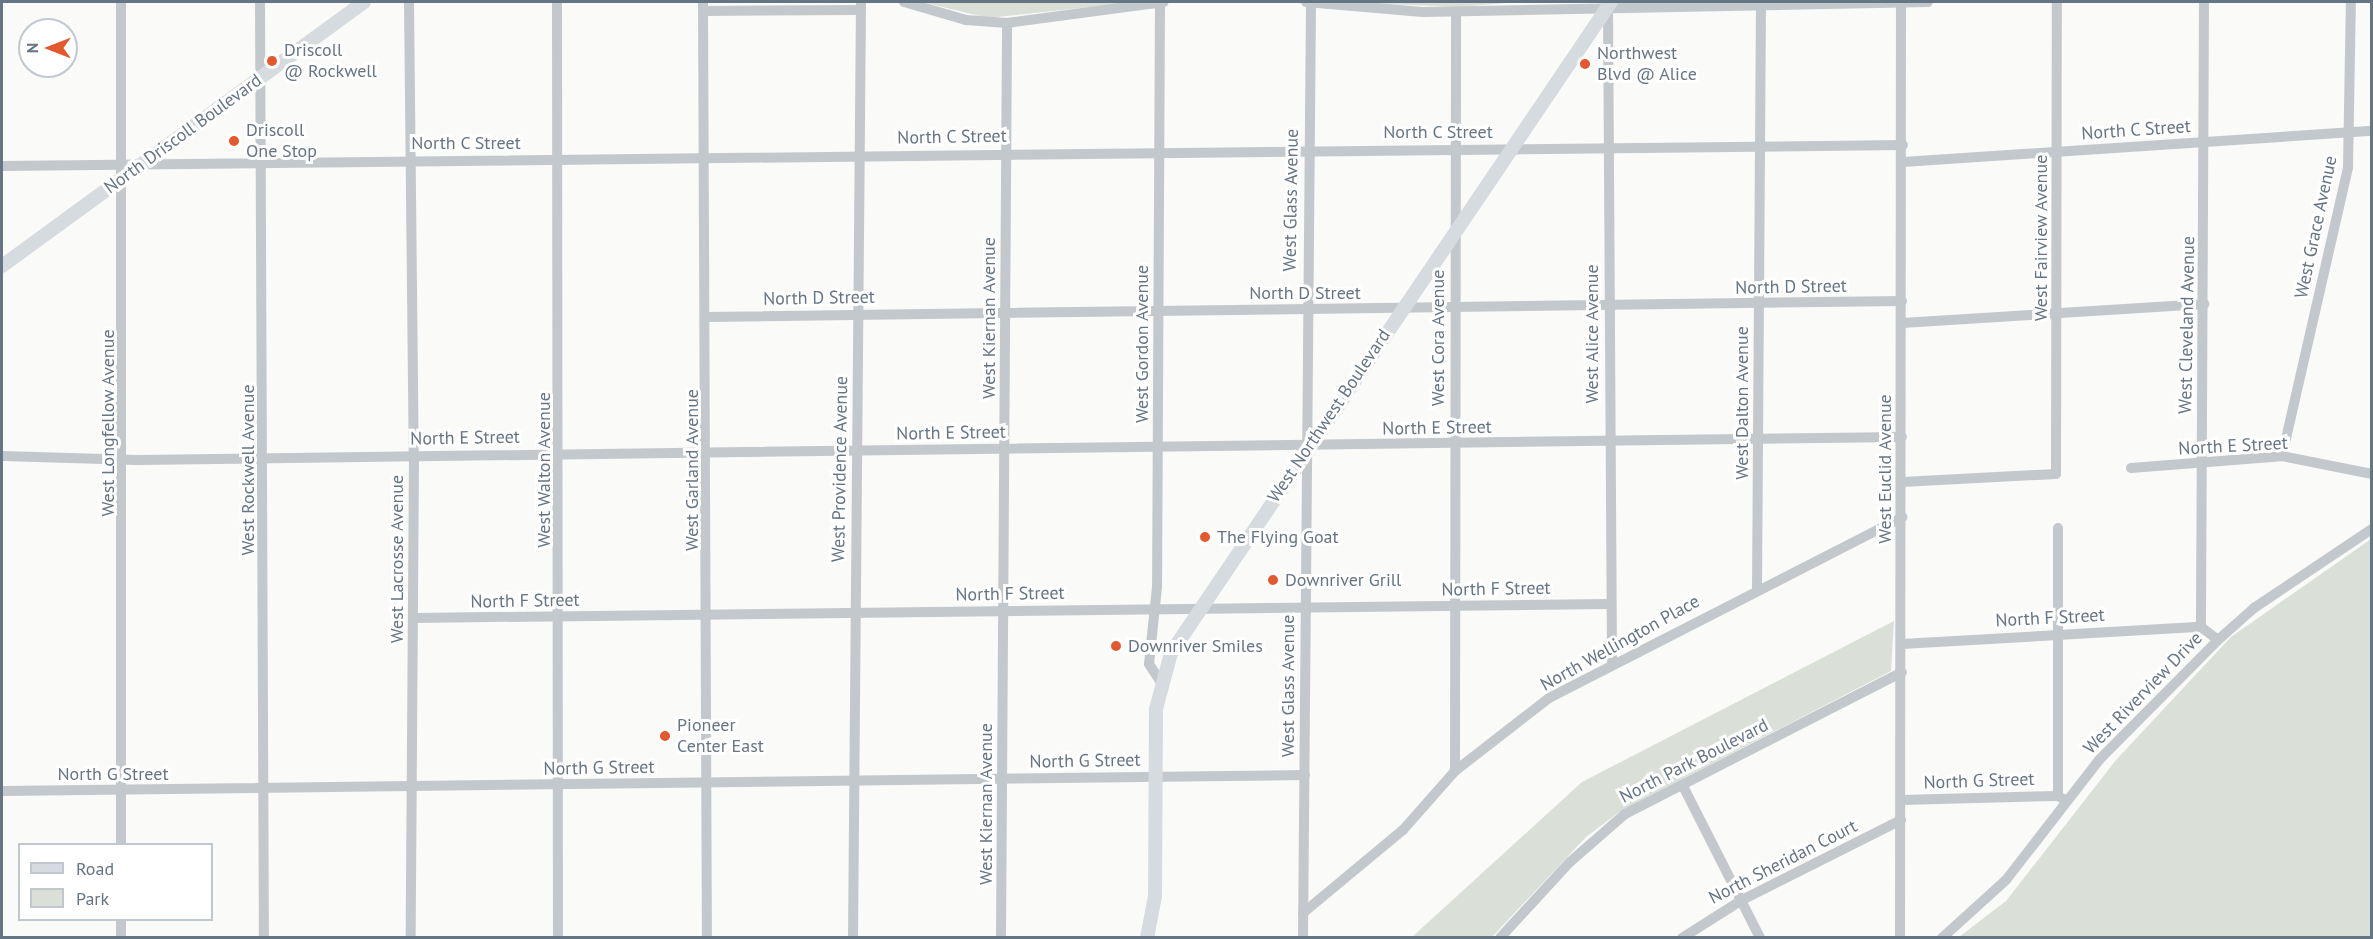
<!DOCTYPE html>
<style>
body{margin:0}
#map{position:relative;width:2373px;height:939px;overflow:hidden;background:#fafaf8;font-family:"PT Sans",sans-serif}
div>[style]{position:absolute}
.green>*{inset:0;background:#dadfd7}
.minor>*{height:10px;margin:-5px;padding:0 5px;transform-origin:5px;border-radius:5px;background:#c3c8cc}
.major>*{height:14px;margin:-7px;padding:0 7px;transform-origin:7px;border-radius:7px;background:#d6dbdf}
.dots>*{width:16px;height:16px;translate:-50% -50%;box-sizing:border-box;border:3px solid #fff;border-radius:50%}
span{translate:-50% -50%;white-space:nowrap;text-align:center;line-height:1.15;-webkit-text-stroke:6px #fff;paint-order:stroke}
.poi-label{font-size:18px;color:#657583}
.left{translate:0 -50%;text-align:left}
.street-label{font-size:18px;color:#657583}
.frame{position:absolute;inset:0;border:3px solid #657583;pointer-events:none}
.legend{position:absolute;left:18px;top:843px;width:195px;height:78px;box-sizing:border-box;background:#fff;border:2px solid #c1c8cd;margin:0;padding:8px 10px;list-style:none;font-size:18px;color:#657583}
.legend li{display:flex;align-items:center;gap:12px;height:30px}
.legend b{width:30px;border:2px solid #c1c8cd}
.north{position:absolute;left:18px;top:18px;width:60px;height:60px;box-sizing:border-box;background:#fff;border:2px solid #c1c8cd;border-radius:50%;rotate:270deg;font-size:16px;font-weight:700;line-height:24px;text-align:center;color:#657583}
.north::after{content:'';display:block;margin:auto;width:21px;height:27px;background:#e5582d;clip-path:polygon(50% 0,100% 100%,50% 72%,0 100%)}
</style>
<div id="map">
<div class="green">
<i style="clip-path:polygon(922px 2px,1137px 2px,988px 18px)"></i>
<i style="clip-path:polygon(1339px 2px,1519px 2px,1457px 7px)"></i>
<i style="clip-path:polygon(2371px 539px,2371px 937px,1959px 937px,2006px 901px,2116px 760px,2231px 637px)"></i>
<i style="clip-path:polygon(1894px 621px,1891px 671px,1622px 810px,1586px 837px,1492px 937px,1411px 938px,1582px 782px)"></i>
</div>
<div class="minor">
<i style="left:260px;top:2px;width:936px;rotate:89.76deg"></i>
<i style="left:409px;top:2px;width:454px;rotate:89.4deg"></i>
<i style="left:414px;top:456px;width:482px;rotate:90.4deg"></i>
<i style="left:557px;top:2px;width:936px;rotate:89.94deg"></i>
<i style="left:703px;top:2px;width:936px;rotate:89.76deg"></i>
<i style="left:904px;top:2px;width:65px;rotate:16.2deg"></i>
<i style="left:966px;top:20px;width:41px;rotate:4.2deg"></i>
<i style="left:1007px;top:23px;width:158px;rotate:-7.6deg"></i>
<i style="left:1160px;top:2px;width:585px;rotate:90.29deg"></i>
<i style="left:1157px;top:587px;width:77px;rotate:95.9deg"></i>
<i style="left:1149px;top:664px;width:20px;rotate:57deg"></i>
<i style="left:1306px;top:2px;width:117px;rotate:4.9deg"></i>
<i style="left:1423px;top:12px;width:505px;rotate:-1.13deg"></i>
<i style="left:2204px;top:2px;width:625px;rotate:90.28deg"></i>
<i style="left:2201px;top:627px;width:21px;rotate:37deg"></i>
<i style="left:1608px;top:5px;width:657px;rotate:89.65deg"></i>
<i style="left:703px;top:11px;width:155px;rotate:-0.4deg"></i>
<i style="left:1903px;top:162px;width:470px;rotate:-3.8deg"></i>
<i style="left:2px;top:166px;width:1901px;rotate:-0.63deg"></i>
<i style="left:707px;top:317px;width:1195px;rotate:-0.77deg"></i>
<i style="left:1902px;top:323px;width:303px;rotate:-3.6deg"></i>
<i style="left:2px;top:456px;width:135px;rotate:1.7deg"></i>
<i style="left:137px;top:460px;width:1765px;rotate:-0.75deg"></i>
<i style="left:2282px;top:456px;width:296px;rotate:-77.1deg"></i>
<i style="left:2348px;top:167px;width:165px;rotate:-89deg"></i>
<i style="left:2131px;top:468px;width:151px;rotate:-4.5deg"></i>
<i style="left:2282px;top:456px;width:92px;rotate:11.3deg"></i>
<i style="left:1902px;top:482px;width:154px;rotate:-3deg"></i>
<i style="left:2056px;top:474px;width:472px;rotate:-89.9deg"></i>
<i style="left:2058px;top:528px;width:268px;rotate:90deg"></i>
<i style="left:2058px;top:796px;width:10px;rotate:29deg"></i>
<i style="left:1757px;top:589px;width:587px;rotate:-89.61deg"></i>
<i style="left:413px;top:618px;width:1195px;rotate:-0.67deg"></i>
<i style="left:1902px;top:644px;width:299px;rotate:-3.3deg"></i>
<i style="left:1455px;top:771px;width:759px;rotate:-89.92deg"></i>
<i style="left:1683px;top:786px;width:170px;rotate:63.1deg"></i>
<i style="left:2px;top:791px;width:1303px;rotate:-0.7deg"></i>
<i style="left:1901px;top:800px;width:157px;rotate:-1.5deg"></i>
<i style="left:121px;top:844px;width:842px;rotate:-90deg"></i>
<i style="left:1303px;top:913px;width:130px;rotate:-39.7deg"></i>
<i style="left:1403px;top:830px;width:79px;rotate:-48.6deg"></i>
<i style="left:1455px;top:771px;width:119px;rotate:-37.8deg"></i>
<i style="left:1549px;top:698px;width:397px;rotate:-27.1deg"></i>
<i style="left:121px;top:938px;width:18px;rotate:-90deg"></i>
<i style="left:853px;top:938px;width:936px;rotate:-89.51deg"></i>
<i style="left:1001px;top:938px;width:915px;rotate:-89.62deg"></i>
<i style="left:1303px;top:938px;width:936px;rotate:-89.51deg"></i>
<i style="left:1500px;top:938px;width:103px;rotate:-47.4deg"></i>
<i style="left:1570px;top:862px;width:73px;rotate:-41.1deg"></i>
<i style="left:1625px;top:814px;width:311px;rotate:-27.1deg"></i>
<i style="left:1682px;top:938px;width:71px;rotate:-32.3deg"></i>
<i style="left:1742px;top:900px;width:178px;rotate:-26.7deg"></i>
<i style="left:1900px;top:938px;width:936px;rotate:-89.94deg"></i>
<i style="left:1942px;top:938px;width:86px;rotate:-42.2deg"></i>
<i style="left:2006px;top:880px;width:152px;rotate:-52.2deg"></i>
<i style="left:2099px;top:760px;width:169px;rotate:-45.2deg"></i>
<i style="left:2218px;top:640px;width:48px;rotate:-41.6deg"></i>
<i style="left:2254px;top:608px;width:142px;rotate:-33.8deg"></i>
</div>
<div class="major">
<i style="left:2px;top:266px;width:448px;rotate:-36.1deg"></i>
<i style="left:1147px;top:938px;width:43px;rotate:-79.2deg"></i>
<i style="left:1155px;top:896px;width:187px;rotate:-89.7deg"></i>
<i style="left:1156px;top:709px;width:58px;rotate:-75deg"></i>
<i style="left:1171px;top:653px;width:786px;rotate:-55.95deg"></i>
</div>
<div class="dots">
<i style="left:272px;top:61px;background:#e5582d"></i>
<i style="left:1585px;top:64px;background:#e5582d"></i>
<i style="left:234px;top:141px;background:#e5582d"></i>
<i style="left:1205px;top:537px;background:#e5582d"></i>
<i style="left:1273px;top:580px;background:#e5582d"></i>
<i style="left:1116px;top:646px;background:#e5582d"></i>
<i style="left:665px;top:736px;background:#e5582d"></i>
</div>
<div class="poi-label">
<span class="left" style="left:284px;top:61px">Driscoll<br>@ Rockwell</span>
<span class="left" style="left:1597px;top:64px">Northwest<br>Blvd @ Alice</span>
<span class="left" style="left:246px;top:141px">Driscoll<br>One Stop</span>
<span class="left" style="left:1217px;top:537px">The Flying Goat</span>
<span class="left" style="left:1285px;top:580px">Downriver Grill</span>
<span class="left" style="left:1128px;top:646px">Downriver Smiles</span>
<span class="left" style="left:677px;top:736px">Pioneer<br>Center East</span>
</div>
<div class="street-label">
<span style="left:2136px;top:130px;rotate:-4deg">North C Street</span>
<span style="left:1438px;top:132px">North C Street</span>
<span style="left:183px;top:134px;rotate:-36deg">North Driscoll Boulevard</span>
<span style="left:952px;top:137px;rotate:-1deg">North C Street</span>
<span style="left:466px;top:143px">North C Street</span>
<span style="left:1291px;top:200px;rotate:-89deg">West Glass Avenue</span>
<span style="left:2316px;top:227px;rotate:-78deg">West Grace Avenue</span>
<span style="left:2041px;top:238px;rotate:-90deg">West Fairview Avenue</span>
<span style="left:1791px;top:287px;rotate:-1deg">North D Street</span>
<span style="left:1305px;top:293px">North D Street</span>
<span style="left:819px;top:298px;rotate:-1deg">North D Street</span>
<span style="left:989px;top:318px;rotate:-90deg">West Kiernan Avenue</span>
<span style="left:2187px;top:325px;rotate:-89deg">West Cleveland Avenue</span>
<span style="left:1592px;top:334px;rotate:-90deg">West Alice Avenue</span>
<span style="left:1438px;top:338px;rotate:-90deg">West Cora Avenue</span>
<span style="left:1142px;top:344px;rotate:-90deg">West Gordon Avenue</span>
<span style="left:1742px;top:403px;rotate:-90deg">West Dalton Avenue</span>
<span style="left:1329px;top:416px;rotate:-56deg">West Northwest Boulevard</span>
<span style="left:108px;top:423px;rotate:-90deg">West Longfellow Avenue</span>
<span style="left:1437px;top:428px;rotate:-1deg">North E Street</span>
<span style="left:951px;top:433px;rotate:-1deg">North E Street</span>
<span style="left:465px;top:438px;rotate:-1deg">North E Street</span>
<span style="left:2233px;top:446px;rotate:-3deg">North E Street</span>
<span style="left:840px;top:469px;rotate:-89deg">West Providence Avenue</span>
<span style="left:1885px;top:469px;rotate:-90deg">West Euclid Avenue</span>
<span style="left:248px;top:470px;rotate:-90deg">West Rockwell Avenue</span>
<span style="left:544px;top:470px;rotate:-90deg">West Walton Avenue</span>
<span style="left:692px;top:470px;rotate:-90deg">West Garland Avenue</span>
<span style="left:397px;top:559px;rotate:-90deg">West Lacrosse Avenue</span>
<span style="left:1496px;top:589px;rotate:-1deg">North F Street</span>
<span style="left:1010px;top:594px;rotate:-1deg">North F Street</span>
<span style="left:525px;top:601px;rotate:-1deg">North F Street</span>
<span style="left:2050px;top:618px;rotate:-3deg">North F Street</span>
<span style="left:1620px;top:643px;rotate:-29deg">North Wellington Place</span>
<span style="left:1288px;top:686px;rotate:-90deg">West Glass Avenue</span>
<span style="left:2143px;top:693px;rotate:-46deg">West Riverview Drive</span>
<span style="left:1085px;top:761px;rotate:-1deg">North G Street</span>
<span style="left:1694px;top:761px;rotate:-27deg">North Park Boulevard</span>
<span style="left:599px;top:768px;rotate:-1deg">North G Street</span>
<span style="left:113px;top:774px">North G Street</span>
<span style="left:1979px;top:781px;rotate:-2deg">North G Street</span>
<span style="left:986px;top:804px;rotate:-90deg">West Kiernan Avenue</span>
<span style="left:1783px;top:862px;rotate:-27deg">North Sheridan Court</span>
</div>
<div class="frame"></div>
<ul class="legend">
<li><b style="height:8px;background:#d6dbdf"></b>Road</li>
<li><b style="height:16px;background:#dadfd7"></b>Park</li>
</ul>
<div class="north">N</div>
</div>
